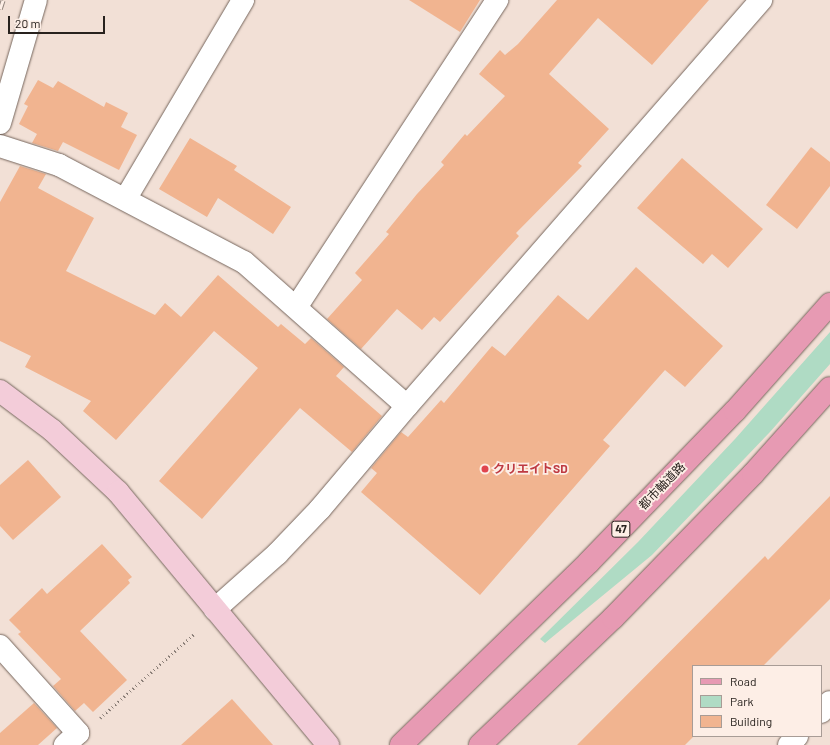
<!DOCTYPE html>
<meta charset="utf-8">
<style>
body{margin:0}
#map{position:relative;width:830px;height:745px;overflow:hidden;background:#f2e0d6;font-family:Barlow,"Noto Sans JP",sans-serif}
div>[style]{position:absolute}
.green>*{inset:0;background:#afdbc4}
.building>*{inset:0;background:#f1b490}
.path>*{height:2.5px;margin-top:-1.25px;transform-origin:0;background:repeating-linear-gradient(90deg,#8b7f78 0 1px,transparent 0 4px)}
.roads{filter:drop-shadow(0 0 1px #76665d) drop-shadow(0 0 1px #76665d)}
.street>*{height:22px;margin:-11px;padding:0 11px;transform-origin:11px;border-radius:11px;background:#fff}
.secondary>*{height:22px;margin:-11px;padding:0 11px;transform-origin:11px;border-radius:11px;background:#f3ccd9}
.primary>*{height:22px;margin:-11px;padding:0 11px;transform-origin:11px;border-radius:11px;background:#e79ab3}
.rail>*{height:4.5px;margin-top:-2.25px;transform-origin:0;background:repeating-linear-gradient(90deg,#fdeee6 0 9px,#91857e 0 18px);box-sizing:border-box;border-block:1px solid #91857e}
.dots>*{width:11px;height:11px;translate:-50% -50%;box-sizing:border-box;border:2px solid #fdeee6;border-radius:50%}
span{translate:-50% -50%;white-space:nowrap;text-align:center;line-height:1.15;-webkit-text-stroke:3.5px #fdeee6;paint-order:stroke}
.shield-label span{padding:1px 3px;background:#fdeee6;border:1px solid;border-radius:3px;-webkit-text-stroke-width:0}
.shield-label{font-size:11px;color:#28221e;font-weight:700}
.health-label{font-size:12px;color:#be3a42;font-weight:700}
.left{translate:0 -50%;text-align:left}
.street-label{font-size:12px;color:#28221e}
.legend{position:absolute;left:692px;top:665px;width:130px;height:72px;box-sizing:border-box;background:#fdeee6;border:1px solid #a89c96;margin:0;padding:5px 7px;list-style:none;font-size:12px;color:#28221e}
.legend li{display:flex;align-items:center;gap:8px;height:20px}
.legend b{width:20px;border:1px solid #a89c96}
.scale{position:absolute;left:8px;top:16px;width:97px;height:18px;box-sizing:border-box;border:2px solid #28221e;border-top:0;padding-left:5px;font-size:12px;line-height:14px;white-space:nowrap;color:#28221e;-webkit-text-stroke:3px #fdeee6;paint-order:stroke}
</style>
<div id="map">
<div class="green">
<i style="clip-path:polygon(830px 332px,830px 364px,770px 432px,652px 555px,545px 643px,540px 639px,638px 542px,735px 439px)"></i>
</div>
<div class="building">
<i style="clip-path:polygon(409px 0,480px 0,460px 32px)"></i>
<i style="clip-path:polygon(557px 0,709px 0,652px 65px,598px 18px,549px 74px,609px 129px,578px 163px,582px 166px,516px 233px,519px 236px,440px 322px,434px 317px,422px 330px,397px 309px,361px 349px,327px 319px,362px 280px,355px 273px,389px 234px,386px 232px,417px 194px,444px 165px,441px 162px,465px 134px,467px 136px,505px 96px,479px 74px,500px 50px,505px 55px,518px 44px)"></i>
<i style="clip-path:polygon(38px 80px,53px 88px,58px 81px,104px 107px,106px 102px,128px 113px,121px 127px,137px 135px,119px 170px,63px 142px,58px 151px,32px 143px,37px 134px,19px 124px,28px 106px,24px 104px)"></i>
<i style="clip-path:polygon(190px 138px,237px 166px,234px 170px,291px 207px,273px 234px,218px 198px,207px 217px,159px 189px)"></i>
<i style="clip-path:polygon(811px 147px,830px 162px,830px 186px,797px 229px,766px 205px)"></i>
<i style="clip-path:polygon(682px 158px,763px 229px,728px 268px,712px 254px,703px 264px,637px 208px)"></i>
<i style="clip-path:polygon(20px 166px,46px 174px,38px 188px,94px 218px,66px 271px,155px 315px,165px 303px,181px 317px,218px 275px,278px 327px,281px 324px,305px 344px,311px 338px,344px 367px,336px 376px,382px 416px,352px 452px,300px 408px,202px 519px,159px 481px,258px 368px,214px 331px,116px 440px,83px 411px,91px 401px,25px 367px,31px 356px,0 341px,0 202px)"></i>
<i style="clip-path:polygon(636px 267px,723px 346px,685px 387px,665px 370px,603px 440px,610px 446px,480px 595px,361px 492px,377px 473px,371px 468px,401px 432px,408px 437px,441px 400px,444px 403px,492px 346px,505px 356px,558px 295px,588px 320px)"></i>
<i style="clip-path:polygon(28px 460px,61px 497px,13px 540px,0 526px,0 485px)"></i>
<i style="clip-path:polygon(830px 496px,830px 599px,763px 666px,693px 666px,693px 737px,685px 745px,577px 745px,765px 556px,768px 560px)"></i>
<i style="clip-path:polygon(102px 544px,132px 577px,128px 580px,130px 583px,80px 631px,127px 680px,93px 712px,84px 703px,75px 711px,53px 686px,61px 679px,18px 634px,21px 632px,9px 620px,42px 588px,47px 594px)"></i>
<i style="clip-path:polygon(232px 699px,273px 745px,181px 745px)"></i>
<i style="clip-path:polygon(34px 703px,57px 728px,38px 745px,0 745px,0 733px)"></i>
</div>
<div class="path">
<i style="left:100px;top:718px;width:127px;rotate:-41.8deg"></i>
</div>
<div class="roads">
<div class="street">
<i style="left:0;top:123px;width:128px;rotate:-73.7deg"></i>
<i style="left:0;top:146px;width:62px;rotate:17.9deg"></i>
<i style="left:59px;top:165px;width:209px;rotate:27.7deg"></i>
<i style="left:244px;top:262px;width:217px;rotate:41.5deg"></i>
<i style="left:407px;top:406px;width:135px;rotate:130.2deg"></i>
<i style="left:320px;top:509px;width:62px;rotate:133.7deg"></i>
<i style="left:277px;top:554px;width:83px;rotate:138.4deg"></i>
<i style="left:126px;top:198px;width:230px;rotate:-59.4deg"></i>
<i style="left:297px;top:306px;width:366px;rotate:-56.8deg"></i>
<i style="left:407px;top:406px;width:539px;rotate:-48.91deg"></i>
<i style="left:0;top:646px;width:117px;rotate:48.1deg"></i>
<i style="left:78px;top:733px;width:18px;rotate:137deg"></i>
<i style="left:821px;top:712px;width:13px;rotate:-48deg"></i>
<i style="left:789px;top:745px;width:12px;rotate:-48deg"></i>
</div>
<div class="secondary">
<i style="left:0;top:391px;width:65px;rotate:36.9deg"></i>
<i style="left:52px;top:430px;width:91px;rotate:43.2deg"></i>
<i style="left:118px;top:492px;width:329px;rotate:50.3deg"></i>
</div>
<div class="primary">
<i style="left:401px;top:745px;width:262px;rotate:-44.2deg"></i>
<i style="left:589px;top:562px;width:210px;rotate:-46deg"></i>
<i style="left:735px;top:411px;width:143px;rotate:-48.4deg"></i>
<i style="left:480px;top:745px;width:184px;rotate:-43.7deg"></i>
<i style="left:613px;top:618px;width:201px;rotate:-45.8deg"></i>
<i style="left:753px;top:474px;width:115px;rotate:-48.2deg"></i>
</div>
</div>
<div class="rail">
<i style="left:0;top:9px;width:9px;rotate:-72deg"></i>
</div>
<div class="dots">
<i style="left:485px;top:469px;background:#e0444e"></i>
</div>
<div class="shield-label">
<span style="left:621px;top:529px">47</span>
</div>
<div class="health-label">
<span class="left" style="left:493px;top:469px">クリエイトSD</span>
</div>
<div class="street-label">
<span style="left:662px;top:486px;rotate:-46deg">都市軸道路</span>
</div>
<ul class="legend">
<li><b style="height:5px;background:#e79ab3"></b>Road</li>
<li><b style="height:11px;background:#afdbc4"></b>Park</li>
<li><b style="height:11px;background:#f1b490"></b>Building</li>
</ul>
<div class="scale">20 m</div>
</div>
